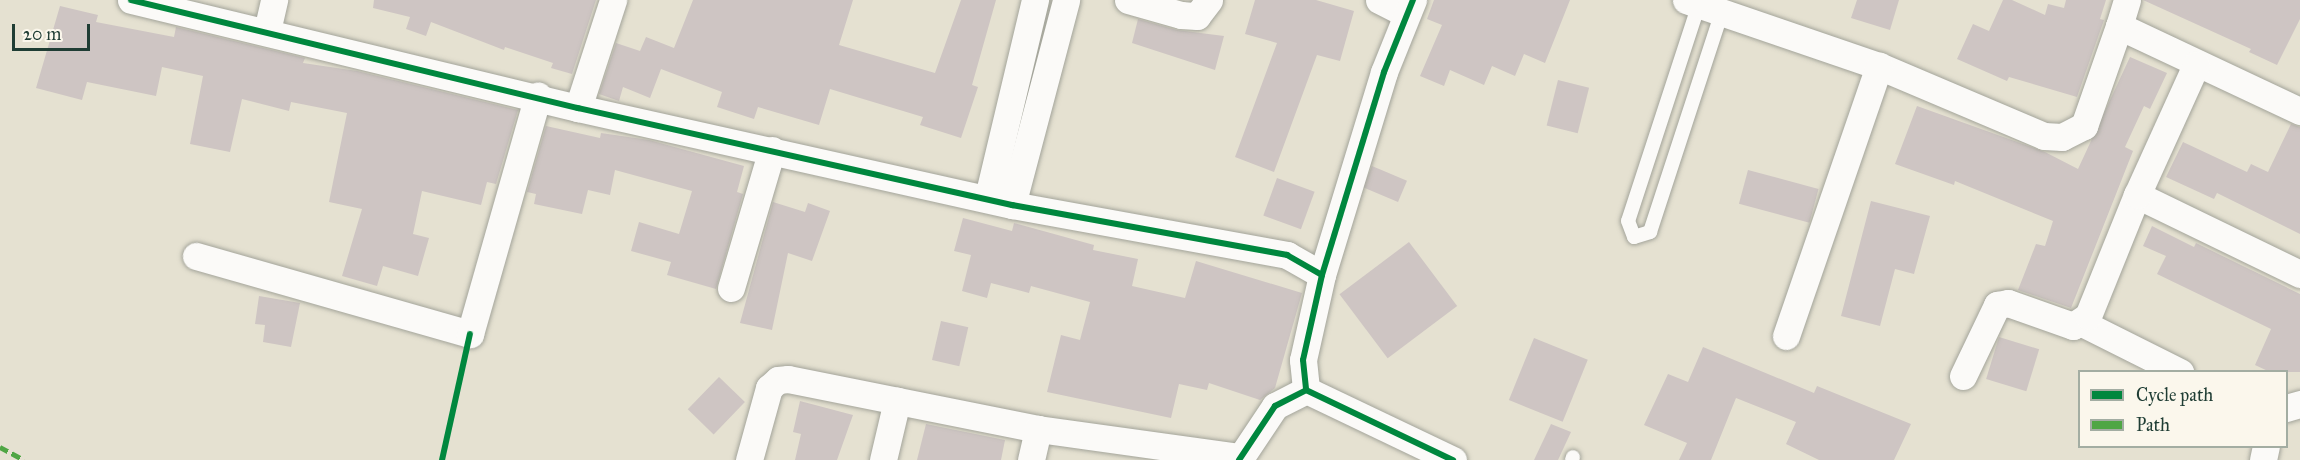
<!DOCTYPE html>
<style>
body{margin:0}
#map{position:relative;width:2300px;height:460px;overflow:hidden;background:#e5e1d1;font-family:"IM FELL Great Primer",serif}
div>[style]{position:absolute}
.building>*{inset:0;background:#cec5c3;transform-origin:0 0}
.roads{filter:drop-shadow(0 0 2px #a3a49a) drop-shadow(0 0 2px #a3a49a)}
.lane>*{height:14px;margin:-7px;padding:0 7px;transform-origin:7px;border-radius:7px;background:#fbfaf8}
.street>*{height:27px;margin:-13.5px;padding:0 13.5px;transform-origin:13.5px;border-radius:13.5px;background:#fbfaf8}
.quiet>*{height:4.5px;margin-top:-2.25px;transform-origin:0;background:repeating-linear-gradient(90deg,#4fa644 0 9px,transparent 0 13.5px)}
.cycleway>*{height:6px;margin:-3px;padding:0 3px;transform-origin:3px;border-radius:3px;background:#00873e}
span{translate:-50% -50%;white-space:nowrap;text-align:center;line-height:1.15;-webkit-text-stroke:6px #fbf7ec;paint-order:stroke}
.legend{position:absolute;left:2078px;top:370px;width:210px;height:78px;box-sizing:border-box;background:#fbf7ec;border:2px solid #a3ada2;margin:0;padding:8px 10px;list-style:none;font-size:18px;color:#1f3d34}
.legend li{display:flex;align-items:center;gap:12px;height:30px}
.legend b{width:30px;border:2px solid #a3ada2}
.scale{position:absolute;left:12px;top:24px;width:78px;height:27px;box-sizing:border-box;border:3px solid #1f3d34;border-top:0;padding-left:8px;font-size:18px;line-height:21px;white-space:nowrap;color:#1f3d34;-webkit-text-stroke:4px #fbf7ec;paint-order:stroke}
</style>
<div id="map">
<div class="building">
<i style="clip-path:polygon(374px 0,596px 0,572px 74px,551px 68px,553px 63px,505px 47px,504px 50px,431px 22px,426px 36px,406px 29px,410px 17px,373px 8px)"></i>
<i style="clip-path:polygon(693px 0,853px 0,839px 45px,935px 73px,961px 0,996px 0,972px 85px,978px 87px,961px 138px,920px 125px,923px 117px,830px 89px,819px 125px,758px 107px,754px 119px,717px 107px,722px 92px,661px 69px,650px 98px,623px 87px,619px 101px,599px 94px,616px 43px,640px 51px,646px 37px,674px 48px)"></i>
<i style="clip-path:polygon(1255px 0,1316px 0,1354px 11px,1340px 61px,1317px 55px,1274px 172px,1235px 157px,1277px 43px,1245px 34px)"></i>
<i style="clip-path:polygon(1434px 0,1570px 0,1545px 63px,1524px 54px,1515px 76px,1492px 66px,1484px 85px,1450px 70px,1444px 86px,1420px 76px,1442px 25px,1427px 19px)"></i>
<i style="clip-path:polygon(1857px 0,1899px 0,1890px 30px,1851px 18px)"></i>
<i style="clip-path:polygon(2003px 0,2012px 0,2045px 15px,2048px 4px,2064px 8px,2066px 0,2106px 0,2100px 19px,2104px 20px,2077px 97px,2009px 77px,2007px 81px,1957px 59px,1973px 24px,1989px 31px)"></i>
<i style="clip-path:polygon(2143px 0,2300px 0,2300px 19px,2277px 65px,2249px 52px,2251px 49px)"></i>
<i style="clip-path:polygon(60px 6px,98px 15px,96px 22px,174px 37px,176px 27px,305px 58px,303px 63px,357px 71px,518px 110px,496px 184px,487px 182px,481px 205px,422px 191px,413px 234px,429px 238px,418px 276px,383px 266px,377px 286px,342px 276px,362px 209px,329px 202px,347px 113px,291px 102px,289px 111px,242px 99px,230px 152px,190px 144px,203px 76px,162px 67px,156px 96px,87px 82px,82px 100px,36px 88px)"></i>
<i style="clip-path:polygon(1138px 19px,1177px 30px,1224px 36px,1215px 70px,1132px 43px)"></i>
<i style="clip-path:polygon(2130px 57px,2167px 73px,2150px 109px,2144px 106px,2125px 147px,2133px 151px,2071px 308px,2018px 290px,2036px 244px,2045px 246px,2053px 221px,1955px 181px,1954px 185px,1895px 164px,1917px 106px,2045px 152px,2078px 169px)"></i>
<i style="left:1558px;top:80px;width:32px;height:47px;rotate:14deg"></i>
<i style="clip-path:polygon(2291px 124px,2300px 127px,2300px 234px,2217px 193px,2214px 199px,2166px 177px,2183px 142px,2247px 172px,2251px 164px,2268px 172px)"></i>
<i style="clip-path:polygon(546px 126px,600px 138px,601px 133px,649px 140px,744px 166px,737px 192px,743px 194px,716px 289px,667px 275px,671px 262px,631px 251px,639px 222px,679px 234px,692px 191px,615px 170px,610px 195px,588px 190px,582px 214px,534px 204px,536px 194px,527px 192px)"></i>
<i style="left:1372px;top:166px;width:38px;height:23px;rotate:23deg"></i>
<i style="left:1748px;top:170px;width:73px;height:35px;rotate:15deg"></i>
<i style="left:1277px;top:178px;width:40px;height:40px;rotate:20deg"></i>
<i style="clip-path:polygon(1871px 201px,1930px 216px,1914px 274px,1895px 269px,1880px 326px,1841px 316px)"></i>
<i style="clip-path:polygon(773px 202px,805px 212px,808px 203px,830px 211px,812px 261px,788px 253px,772px 330px,740px 323px)"></i>
<i style="clip-path:polygon(963px 218px,1012px 231px,1014px 223px,1094px 245px,1093px 250px,1138px 259px,1132px 286px,1185px 298px,1196px 261px,1302px 293px,1275px 388px,1260px 400px,1209px 383px,1207px 390px,1179px 384px,1171px 418px,1047px 392px,1061px 335px,1080px 340px,1090px 302px,1031px 286px,1029px 293px,991px 283px,987px 298px,962px 291px,971px 255px,954px 251px)"></i>
<i style="clip-path:polygon(2152px 226px,2194px 247px,2196px 243px,2300px 294px,2300px 372px,2270px 372px,2255px 365px,2271px 329px,2157px 274px,2166px 256px,2143px 246px)"></i>
<i style="left:1409px;top:242px;width:80px;height:87px;rotate:53deg"></i>
<i style="clip-path:polygon(259px 296px,300px 303px,291px 347px,263px 342px,265px 325px,255px 324px)"></i>
<i style="left:941px;top:321px;width:28px;height:40px;rotate:13deg"></i>
<i style="left:1999px;top:337px;width:42px;height:44px;rotate:17deg"></i>
<i style="left:1534px;top:338px;width:58px;height:67px;rotate:22deg"></i>
<i style="clip-path:polygon(1703px 347px,1814px 393px,1817px 386px,1911px 424px,1894px 460px,1819px 460px,1786px 444px,1796px 422px,1736px 398px,1711px 460px,1679px 460px,1687px 443px,1644px 425px,1668px 374px,1688px 382px)"></i>
<i style="left:719px;top:377px;width:36px;height:45px;rotate:44deg"></i>
<i style="clip-path:polygon(800px 401px,853px 415px,837px 460px,795px 460px,801px 434px,793px 432px)"></i>
<i style="clip-path:polygon(926px 424px,1005px 440px,1001px 460px,917px 460px)"></i>
<i style="clip-path:polygon(1551px 424px,1571px 432px,1558px 460px,1534px 460px)"></i>
</div>
<div class="roads">
<div class="lane">
<i style="left:1699px;top:4px;width:228px;rotate:108.1deg"></i>
<i style="left:1628px;top:221px;width:17px;rotate:69deg"></i>
<i style="left:1634px;top:237px;width:17px;rotate:-17deg"></i>
<i style="left:1650px;top:232px;width:231px;rotate:-71.9deg"></i>
<i style="left:1572px;top:460px;width:3px;rotate:-72deg"></i>
</div>
<div class="street">
<i style="left:131px;top:0;width:460px;rotate:13.6deg"></i>
<i style="left:578px;top:108px;width:445px;rotate:12.6deg"></i>
<i style="left:1012px;top:205px;width:280px;rotate:10.3deg"></i>
<i style="left:1287px;top:255px;width:40px;rotate:29.7deg"></i>
<i style="left:1322px;top:275px;width:87px;rotate:102.6deg"></i>
<i style="left:1303px;top:360px;width:30px;rotate:84deg"></i>
<i style="left:1306px;top:390px;width:163px;rotate:25.5deg"></i>
<i style="left:1128px;top:0;width:55px;rotate:15.8deg"></i>
<i style="left:1181px;top:15px;width:16px;rotate:4deg"></i>
<i style="left:1197px;top:16px;width:20px;rotate:-53deg"></i>
<i style="left:1379px;top:0;width:31px;rotate:27deg"></i>
<i style="left:1686px;top:0;width:204px;rotate:18.9deg"></i>
<i style="left:1879px;top:66px;width:179px;rotate:23deg"></i>
<i style="left:2044px;top:136px;width:18px;rotate:3deg"></i>
<i style="left:2062px;top:137px;width:25px;rotate:-27deg"></i>
<i style="left:2084px;top:126px;width:106px;rotate:-70.7deg"></i>
<i style="left:2127px;top:0;width:27px;rotate:107deg"></i>
<i style="left:2119px;top:26px;width:200px;rotate:25.2deg"></i>
<i style="left:267px;top:31px;width:32px;rotate:-77deg"></i>
<i style="left:578px;top:108px;width:114px;rotate:-72deg"></i>
<i style="left:2137px;top:195px;width:181px;rotate:25.9deg"></i>
<i style="left:988px;top:197px;width:203px;rotate:-76.6deg"></i>
<i style="left:1012px;top:205px;width:212px;rotate:-75.2deg"></i>
<i style="left:196px;top:256px;width:285px;rotate:15.9deg"></i>
<i style="left:470px;top:334px;width:248px;rotate:-74.1deg"></i>
<i style="left:1322px;top:275px;width:212px;rotate:-73deg"></i>
<i style="left:1384px;top:72px;width:78px;rotate:-68.1deg"></i>
<i style="left:731px;top:288px;width:144px;rotate:-73.5deg"></i>
<i style="left:2082px;top:323px;width:110px;rotate:26.6deg"></i>
<i style="left:1786px;top:336px;width:286px;rotate:-71deg"></i>
<i style="left:1963px;top:376px;width:79px;rotate:-64.4deg"></i>
<i style="left:1997px;top:305px;width:11px;rotate:-10deg"></i>
<i style="left:2008px;top:303px;width:69px;rotate:19.5deg"></i>
<i style="left:2073px;top:326px;width:18px;rotate:-34deg"></i>
<i style="left:2088px;top:316px;width:131px;rotate:-68deg"></i>
<i style="left:2137px;top:195px;width:143px;rotate:-65.6deg"></i>
<i style="left:2286px;top:408px;width:15px;rotate:-16deg"></i>
<i style="left:749px;top:460px;width:75px;rotate:-74.5deg"></i>
<i style="left:769px;top:388px;width:12px;rotate:-42deg"></i>
<i style="left:778px;top:380px;width:10px;rotate:-6deg"></i>
<i style="left:788px;top:379px;width:255px;rotate:11.3deg"></i>
<i style="left:1038px;top:429px;width:204px;rotate:7.9deg"></i>
<i style="left:883px;top:460px;width:61px;rotate:-76.7deg"></i>
<i style="left:1031px;top:460px;width:32px;rotate:-77deg"></i>
<i style="left:1239px;top:460px;width:65px;rotate:-56.3deg"></i>
<i style="left:1275px;top:406px;width:35px;rotate:-27deg"></i>
<i style="left:2263px;top:460px;width:14px;rotate:-78deg"></i>
</div>
</div>
<div class="quiet">
<i style="left:0;top:447px;width:27px;rotate:28deg"></i>
</div>
<div class="cycleway">
<i style="left:131px;top:0;width:460px;rotate:13.6deg"></i>
<i style="left:578px;top:108px;width:445px;rotate:12.6deg"></i>
<i style="left:1012px;top:205px;width:280px;rotate:10.3deg"></i>
<i style="left:1287px;top:255px;width:40px;rotate:29.7deg"></i>
<i style="left:1322px;top:275px;width:87px;rotate:102.6deg"></i>
<i style="left:1303px;top:360px;width:30px;rotate:84deg"></i>
<i style="left:1306px;top:390px;width:163px;rotate:25.5deg"></i>
<i style="left:1322px;top:275px;width:212px;rotate:-73deg"></i>
<i style="left:1384px;top:72px;width:78px;rotate:-68.1deg"></i>
<i style="left:442px;top:460px;width:129px;rotate:-77.5deg"></i>
<i style="left:1239px;top:460px;width:65px;rotate:-56.3deg"></i>
<i style="left:1275px;top:406px;width:35px;rotate:-27deg"></i>
</div>
<ul class="legend">
<li><b style="height:8px;background:#00873e"></b>Cycle path</li>
<li><b style="height:8px;background:#4fa644"></b>Path</li>
</ul>
<div class="scale">20 m</div>
</div>
